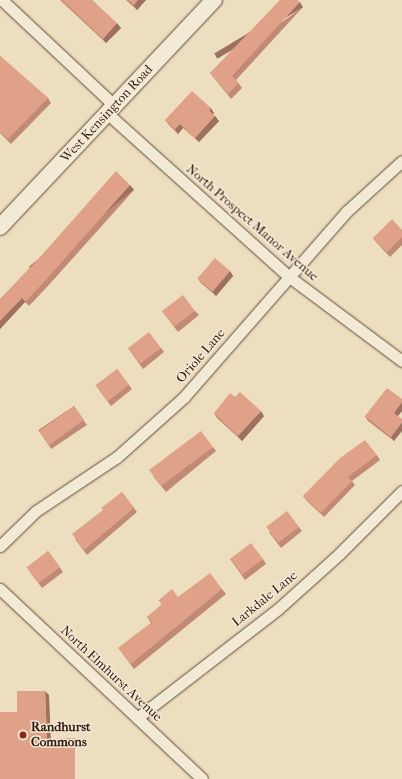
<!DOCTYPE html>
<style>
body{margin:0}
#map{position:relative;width:402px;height:779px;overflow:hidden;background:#eddebf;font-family:"IM FELL French Canon",serif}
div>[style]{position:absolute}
.roads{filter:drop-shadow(0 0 1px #604a3b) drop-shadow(0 0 1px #604a3b)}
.street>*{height:11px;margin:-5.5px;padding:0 5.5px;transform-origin:5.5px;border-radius:5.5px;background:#f3ead5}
.secondary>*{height:16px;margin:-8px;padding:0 8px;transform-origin:8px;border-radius:8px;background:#f3ead5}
.wall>*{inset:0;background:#c08a75;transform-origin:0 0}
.shaded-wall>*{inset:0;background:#9c715f;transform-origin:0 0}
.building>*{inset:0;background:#dfa188;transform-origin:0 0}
.dots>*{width:11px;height:11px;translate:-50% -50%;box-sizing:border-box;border:2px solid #f3ead5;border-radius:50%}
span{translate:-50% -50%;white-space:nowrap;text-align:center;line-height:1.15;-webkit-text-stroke:3px #f3ead5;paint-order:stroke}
.street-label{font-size:13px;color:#31180f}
.poi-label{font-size:13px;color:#31180f;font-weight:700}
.left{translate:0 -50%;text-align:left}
</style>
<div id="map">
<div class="roads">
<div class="street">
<i style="left:2px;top:0;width:155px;rotate:43.2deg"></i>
<i style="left:107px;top:113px;width:244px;rotate:42deg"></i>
<i style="left:288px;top:276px;width:142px;rotate:36.7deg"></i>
<i style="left:0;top:546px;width:50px;rotate:-44.2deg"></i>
<i style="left:36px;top:511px;width:97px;rotate:-33.7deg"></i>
<i style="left:117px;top:457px;width:90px;rotate:-41.8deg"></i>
<i style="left:184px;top:397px;width:247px;rotate:-48.8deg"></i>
<i style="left:347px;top:211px;width:74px;rotate:-42.3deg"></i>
<i style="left:0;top:589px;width:277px;rotate:43.2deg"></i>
<i style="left:137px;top:718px;width:178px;rotate:-37.7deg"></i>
<i style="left:278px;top:609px;width:82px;rotate:-42deg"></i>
<i style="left:339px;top:554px;width:89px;rotate:-45deg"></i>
</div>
<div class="secondary">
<i style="left:0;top:227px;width:312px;rotate:-46.7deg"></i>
</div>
</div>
<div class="wall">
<i style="clip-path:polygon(60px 0,92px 0,121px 28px,106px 43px)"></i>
<i style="clip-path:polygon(126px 0,146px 0,137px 10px)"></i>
<i style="clip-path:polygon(303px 7px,236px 80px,242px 88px,231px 99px,210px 73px)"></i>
<i style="clip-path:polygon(0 56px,48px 98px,51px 103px,11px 144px,0 133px)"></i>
<i style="clip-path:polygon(214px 113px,213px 114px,219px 121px,199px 142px,183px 128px,178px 134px,169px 125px,165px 120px)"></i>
<i style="clip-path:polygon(130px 185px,134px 190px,47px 287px,29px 306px,25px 302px,0 329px,0 299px)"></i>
<i style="clip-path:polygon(402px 230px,402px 245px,390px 257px,376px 242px,373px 238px)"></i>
<i style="clip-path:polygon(230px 271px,233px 276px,216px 296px,201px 283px,198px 279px)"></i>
<i style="clip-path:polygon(162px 311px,195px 311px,199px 315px,178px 332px)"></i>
<i style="clip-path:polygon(128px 348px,161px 348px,164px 352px,143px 369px)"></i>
<i style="clip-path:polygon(117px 369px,132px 389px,111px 406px,99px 390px)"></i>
<i style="clip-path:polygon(402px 399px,402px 411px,398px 416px,394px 441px,368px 421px,365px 416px)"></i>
<i style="left:74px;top:406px;width:23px;height:43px;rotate:56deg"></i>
<i style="clip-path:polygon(214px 413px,264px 416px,242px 441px,217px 418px)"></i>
<i style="clip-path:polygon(213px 447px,216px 451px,166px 492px,153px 476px)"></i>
<i style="clip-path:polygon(377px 455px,380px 460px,352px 481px,355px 485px,324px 517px,307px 501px,303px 496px)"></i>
<i style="clip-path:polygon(122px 492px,137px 512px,87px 555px,75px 539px,103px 510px)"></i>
<i style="clip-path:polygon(299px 527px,302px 531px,281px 548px,269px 532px)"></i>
<i style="clip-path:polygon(48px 551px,63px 572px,42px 588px,30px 572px)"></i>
<i style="clip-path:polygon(230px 559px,263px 559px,266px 564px,245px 580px)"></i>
<i style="clip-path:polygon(222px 589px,226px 594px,134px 669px,122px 653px,151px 623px,147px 617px,162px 605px,159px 600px,178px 597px)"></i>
</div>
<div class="shaded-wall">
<i style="clip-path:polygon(138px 0,146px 0,137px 10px,134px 5px)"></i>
<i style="left:300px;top:2px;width:6px;height:100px;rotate:59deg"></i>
<i style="clip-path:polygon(117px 23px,121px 28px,106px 43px,103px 39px)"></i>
<i style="clip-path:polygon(211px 108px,214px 113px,212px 115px,209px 110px)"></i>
<i style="clip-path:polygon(215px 116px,219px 121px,199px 142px,195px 138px)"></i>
<i style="clip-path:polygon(180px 124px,183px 128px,178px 134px,175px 129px)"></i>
<i style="left:130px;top:185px;width:6px;height:130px;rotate:51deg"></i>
<i style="clip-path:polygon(230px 271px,233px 276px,216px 296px,213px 292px)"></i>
<i style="clip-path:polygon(22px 298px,25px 302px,0 329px,0 321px)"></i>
<i style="clip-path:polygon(402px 402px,402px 411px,397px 417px,394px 413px)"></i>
<i style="clip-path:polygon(261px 411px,264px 416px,242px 441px,238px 436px)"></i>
<i style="clip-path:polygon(402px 422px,402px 431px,394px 441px,391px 437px)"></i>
<i style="clip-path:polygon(45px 691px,49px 695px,51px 743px,47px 739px)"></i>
<i style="left:75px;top:738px;width:6px;height:41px;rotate:59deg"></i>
</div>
<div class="building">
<i style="clip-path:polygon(62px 0,92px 0,117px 23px,103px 39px)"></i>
<i style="clip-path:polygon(128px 0,138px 0,134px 5px)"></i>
<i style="clip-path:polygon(280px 0,297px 0,300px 2px,232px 76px,239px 83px,228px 94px,210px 73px)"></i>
<i style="clip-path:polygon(0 56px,48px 98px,8px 139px,0 132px,0 126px,1px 126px,0 125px)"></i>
<i style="clip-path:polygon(192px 91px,211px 108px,209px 110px,215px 116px,195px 138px,180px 124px,175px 129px,165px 120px)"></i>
<i style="clip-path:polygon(116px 171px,130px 185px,44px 282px,26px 301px,22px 298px,0 321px,0 299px,41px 256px)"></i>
<i style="clip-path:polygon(392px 219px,402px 230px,402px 237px,387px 252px,373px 238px)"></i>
<i style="left:215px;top:258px;width:20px;height:27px;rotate:41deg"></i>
<i style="left:183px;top:295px;width:20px;height:26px;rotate:53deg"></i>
<i style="left:149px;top:332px;width:20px;height:26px;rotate:53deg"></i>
<i style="left:117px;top:369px;width:20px;height:27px;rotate:53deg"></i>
<i style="clip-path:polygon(387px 388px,402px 399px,402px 402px,394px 413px,402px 419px,402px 422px,391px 437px,365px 416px)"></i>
<i style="clip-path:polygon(240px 392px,261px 411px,238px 436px,214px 413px,230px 393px,235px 397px)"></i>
<i style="left:74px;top:406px;width:17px;height:43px;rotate:54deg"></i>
<i style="left:201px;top:431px;width:20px;height:65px;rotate:53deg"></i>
<i style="clip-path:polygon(365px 440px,377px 455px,348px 477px,352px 481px,321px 513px,303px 496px,340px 458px)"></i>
<i style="clip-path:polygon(122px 492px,134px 508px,84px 550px,72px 534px,103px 510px,101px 508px)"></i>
<i style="left:287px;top:511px;width:20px;height:26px;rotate:53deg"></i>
<i style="left:251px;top:543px;width:20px;height:26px;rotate:53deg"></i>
<i style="left:48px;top:551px;width:20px;height:27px;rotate:53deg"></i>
<i style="clip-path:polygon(210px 573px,222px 589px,131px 664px,118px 648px,152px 622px,147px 617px,162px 604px,159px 600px,172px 589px,178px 597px)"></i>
<i style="clip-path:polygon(17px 691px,45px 691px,47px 739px,75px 738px,75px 779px,0 779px,0 712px,17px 712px)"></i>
</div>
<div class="dots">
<i style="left:23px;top:735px;background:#8f2418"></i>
</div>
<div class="street-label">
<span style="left:107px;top:114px;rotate:-47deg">West Kensington Road</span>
<span style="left:252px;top:223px;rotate:41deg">North Prospect Manor Avenue</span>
<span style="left:201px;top:356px;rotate:-49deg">Oriole Lane</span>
<span style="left:265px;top:599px;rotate:-39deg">Larkdale Lane</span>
<span style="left:111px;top:674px;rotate:43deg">North Elmhurst Avenue</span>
</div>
<div class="poi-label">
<span class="left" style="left:31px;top:735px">Randhurst<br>Commons</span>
</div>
</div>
